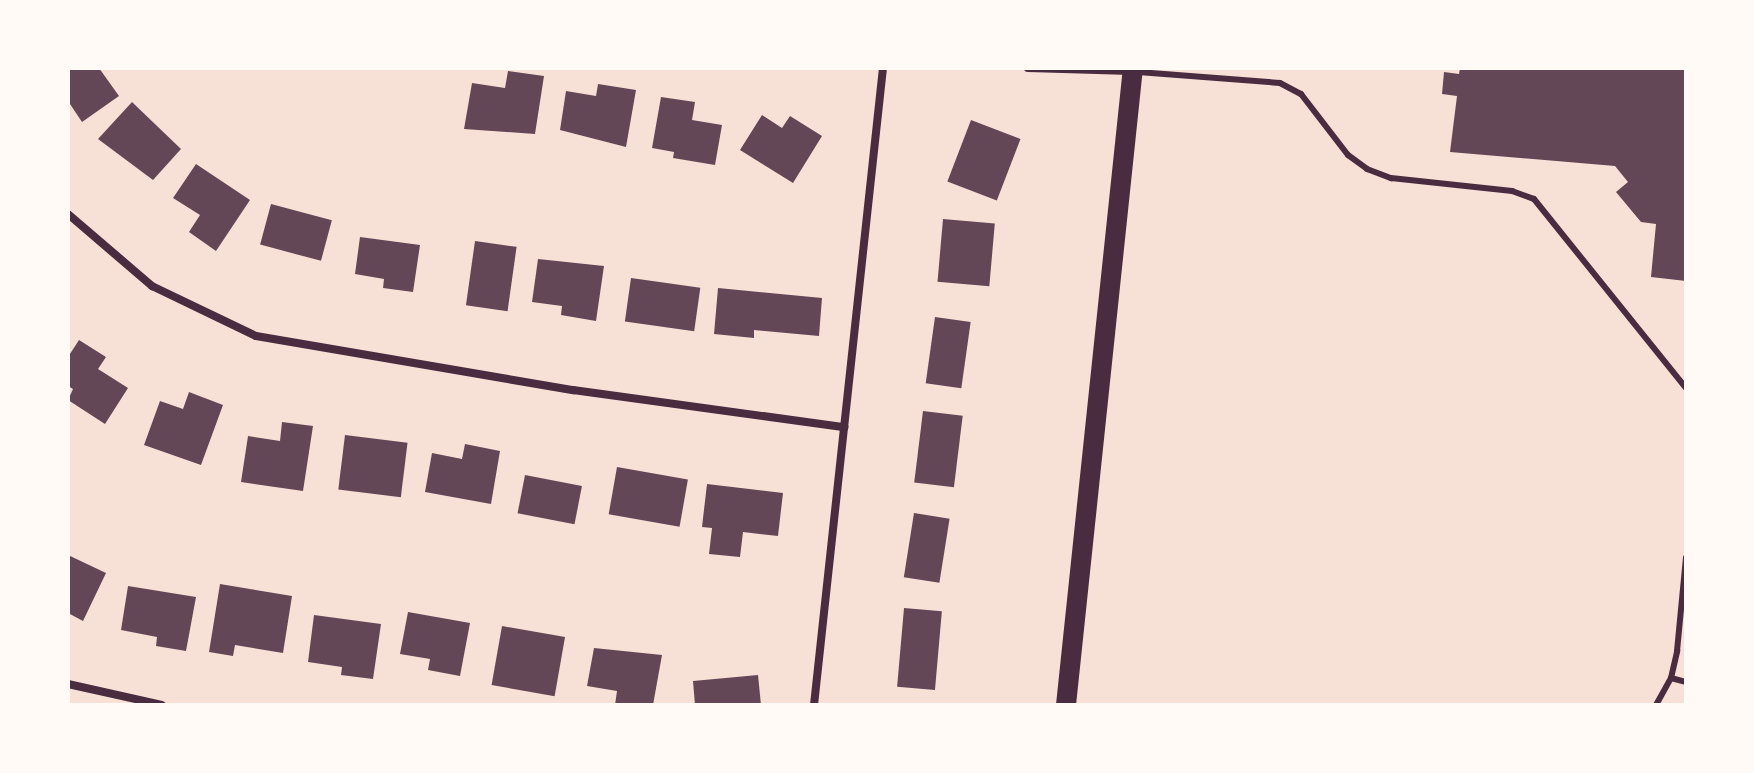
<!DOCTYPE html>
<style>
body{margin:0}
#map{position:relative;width:1754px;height:773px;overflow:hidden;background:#f7e1d7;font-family:"Source Serif 4",serif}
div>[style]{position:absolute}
.building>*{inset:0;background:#644757;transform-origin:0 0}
.service>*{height:6px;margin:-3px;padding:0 3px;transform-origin:3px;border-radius:3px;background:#4a2c40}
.minor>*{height:8px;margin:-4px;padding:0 4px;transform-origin:4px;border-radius:4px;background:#4a2c40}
.primary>*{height:20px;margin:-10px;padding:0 10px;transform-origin:10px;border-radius:10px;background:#4a2c40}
span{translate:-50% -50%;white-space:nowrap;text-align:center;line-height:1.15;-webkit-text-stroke:7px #fffaf5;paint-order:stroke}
.frame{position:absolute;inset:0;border:70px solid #fffaf5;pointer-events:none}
</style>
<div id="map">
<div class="building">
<i style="clip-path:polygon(68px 68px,99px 68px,119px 96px,82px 122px,68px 101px)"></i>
<i style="clip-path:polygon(1460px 68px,1686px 68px,1686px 281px,1651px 277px,1656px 224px,1641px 222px,1616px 192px,1628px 182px,1615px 166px,1450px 152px,1457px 96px,1442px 94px,1444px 72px,1459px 74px)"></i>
<i style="clip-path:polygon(508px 71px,544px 76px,535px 134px,464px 129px,472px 83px,505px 88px)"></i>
<i style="clip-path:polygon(598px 84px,636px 90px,626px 147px,560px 130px,566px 91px,596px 96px)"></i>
<i style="clip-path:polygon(661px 97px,695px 102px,692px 120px,722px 125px,715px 165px,673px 158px,674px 152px,652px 148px)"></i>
<i style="clip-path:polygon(132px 102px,181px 149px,153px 180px,98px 139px)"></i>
<i style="clip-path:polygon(762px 115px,782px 128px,790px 116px,822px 136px,793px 183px,740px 150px)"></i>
<i style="left:971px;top:120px;width:53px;height:66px;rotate:21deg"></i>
<i style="clip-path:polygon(196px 164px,250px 200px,216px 251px,189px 232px,200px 215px,173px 198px)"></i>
<i style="left:271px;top:204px;width:63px;height:42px;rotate:15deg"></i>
<i style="left:943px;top:219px;width:52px;height:63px;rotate:5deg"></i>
<i style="clip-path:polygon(360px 237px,420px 245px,413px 292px,383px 288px,384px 279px,355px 274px)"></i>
<i style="left:475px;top:241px;width:42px;height:65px;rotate:8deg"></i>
<i style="clip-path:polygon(538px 259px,604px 266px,596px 321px,561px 315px,562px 306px,532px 302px)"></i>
<i style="left:631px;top:278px;width:70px;height:44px;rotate:8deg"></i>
<i style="clip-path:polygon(718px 288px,822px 298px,819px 336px,754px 330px,754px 338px,714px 334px)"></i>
<i style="left:935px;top:317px;width:36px;height:67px;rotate:8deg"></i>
<i style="clip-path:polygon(79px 340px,106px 357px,98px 369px,128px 388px,105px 424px,68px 400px,73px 389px,68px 386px,68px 357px)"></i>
<i style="clip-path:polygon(189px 392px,223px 405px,201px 465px,144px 445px,160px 401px,183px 409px)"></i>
<i style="left:923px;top:411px;width:40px;height:72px;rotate:7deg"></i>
<i style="clip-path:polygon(282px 422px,313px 426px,303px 491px,241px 482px,248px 436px,280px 441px)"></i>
<i style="left:345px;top:435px;width:63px;height:55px;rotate:7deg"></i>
<i style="clip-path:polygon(465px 444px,500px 451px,491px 504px,425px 492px,432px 453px,462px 459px)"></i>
<i style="left:617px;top:467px;width:72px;height:48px;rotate:10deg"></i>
<i style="left:525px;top:475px;width:58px;height:39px;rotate:11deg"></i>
<i style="clip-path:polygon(707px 484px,783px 493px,778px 536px,743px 532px,740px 557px,709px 554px,712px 528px,702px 527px)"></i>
<i style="left:914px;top:513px;width:36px;height:65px;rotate:9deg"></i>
<i style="clip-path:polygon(68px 555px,106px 573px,83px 621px,68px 613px)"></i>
<i style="clip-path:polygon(220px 584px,292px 596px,283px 653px,235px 645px,233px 656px,209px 652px)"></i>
<i style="clip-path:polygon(128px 586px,196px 597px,186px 651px,156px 646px,157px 637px,121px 630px)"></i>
<i style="left:904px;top:608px;width:38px;height:79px;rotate:5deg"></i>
<i style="clip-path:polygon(408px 612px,470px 623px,460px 676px,428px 670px,430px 659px,400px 654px)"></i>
<i style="clip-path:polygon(314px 615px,381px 624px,373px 679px,341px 675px,342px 667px,308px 662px)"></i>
<i style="left:502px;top:626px;width:64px;height:60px;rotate:10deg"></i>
<i style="clip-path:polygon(594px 648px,662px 655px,653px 705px,615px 705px,617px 691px,587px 686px)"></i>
<i style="clip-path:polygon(758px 675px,761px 705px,695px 705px,693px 681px)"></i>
</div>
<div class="service">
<i style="left:1138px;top:72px;width:142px;rotate:4.4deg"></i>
<i style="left:1280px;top:83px;width:24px;rotate:28deg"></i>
<i style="left:1301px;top:94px;width:77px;rotate:52.4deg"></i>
<i style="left:1348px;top:155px;width:24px;rotate:36deg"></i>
<i style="left:1367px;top:169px;width:26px;rotate:21deg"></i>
<i style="left:1391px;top:178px;width:122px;rotate:6.1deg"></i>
<i style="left:1512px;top:191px;width:23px;rotate:20deg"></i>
<i style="left:1534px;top:199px;width:243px;rotate:51.2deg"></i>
<i style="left:1671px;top:678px;width:16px;rotate:15deg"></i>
<i style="left:1656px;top:705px;width:31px;rotate:-61deg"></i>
<i style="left:1671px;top:678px;width:28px;rotate:-77deg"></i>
<i style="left:1677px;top:651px;width:94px;rotate:-84.5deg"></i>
</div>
<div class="minor">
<i style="left:1028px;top:68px;width:103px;rotate:1.7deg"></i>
<i style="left:68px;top:214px;width:111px;rotate:40.6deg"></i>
<i style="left:152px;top:286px;width:115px;rotate:25.7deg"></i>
<i style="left:256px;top:336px;width:322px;rotate:9.7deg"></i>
<i style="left:573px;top:390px;width:274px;rotate:7.8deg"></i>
<i style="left:68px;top:684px;width:96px;rotate:12.6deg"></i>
<i style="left:814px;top:705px;width:641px;rotate:-83.82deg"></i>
</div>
<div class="primary">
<i style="left:1066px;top:705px;width:641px;rotate:-84deg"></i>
</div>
<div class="frame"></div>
</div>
